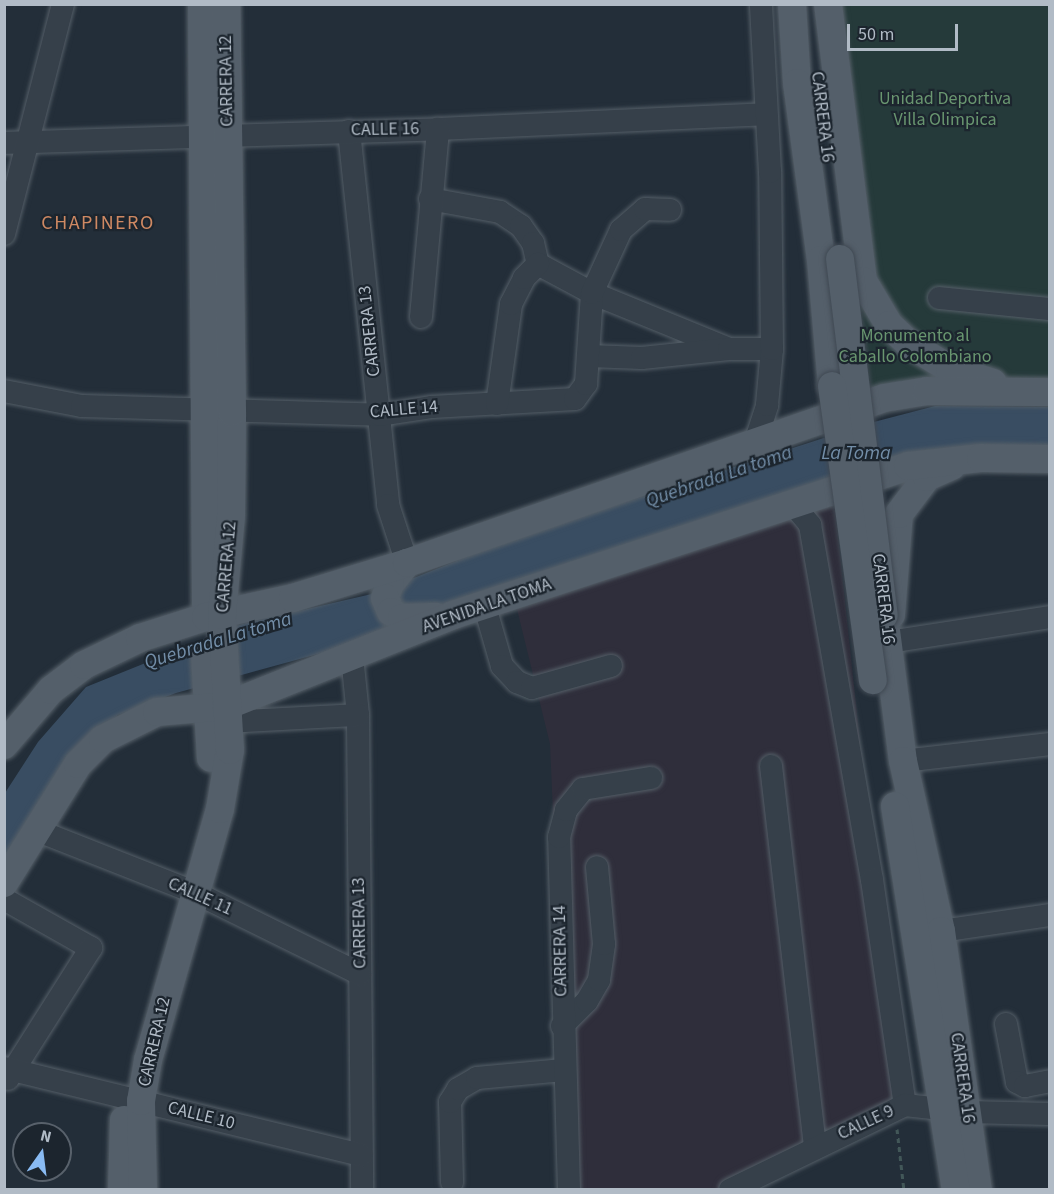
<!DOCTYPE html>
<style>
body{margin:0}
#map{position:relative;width:1054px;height:1194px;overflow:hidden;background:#232e39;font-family:"Source Sans 3",sans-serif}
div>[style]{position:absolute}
.medical>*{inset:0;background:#2f2e3b}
.green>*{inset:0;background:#253a3a}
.water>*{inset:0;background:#394d62}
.path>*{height:3px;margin-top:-1.5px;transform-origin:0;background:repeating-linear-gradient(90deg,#425758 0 4.5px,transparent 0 9px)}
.roads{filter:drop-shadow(0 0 2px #545e67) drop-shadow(0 0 2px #545e67)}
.minor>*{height:22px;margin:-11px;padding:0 11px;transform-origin:11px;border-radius:11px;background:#36404a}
.major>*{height:28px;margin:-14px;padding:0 14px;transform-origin:14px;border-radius:14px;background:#545f6a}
.bridges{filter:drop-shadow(0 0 2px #404953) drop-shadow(0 0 2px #404953)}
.major-bridge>*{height:28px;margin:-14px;padding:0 14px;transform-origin:14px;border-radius:14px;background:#545f6a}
span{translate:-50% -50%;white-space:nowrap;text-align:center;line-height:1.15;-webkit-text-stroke:4.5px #1c252e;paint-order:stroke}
.street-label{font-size:18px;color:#b1bbc6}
.park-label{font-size:18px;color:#699670}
.neighbourhood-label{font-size:20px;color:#cf8963;letter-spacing:1.5px}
.water-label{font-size:20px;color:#738ea8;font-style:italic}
.frame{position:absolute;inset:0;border:6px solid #b1bbc6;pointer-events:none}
.north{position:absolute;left:12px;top:1122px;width:60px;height:60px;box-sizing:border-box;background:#1c252e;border:2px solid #58616b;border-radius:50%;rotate:14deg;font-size:16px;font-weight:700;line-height:24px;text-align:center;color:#b1bbc6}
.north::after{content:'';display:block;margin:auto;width:21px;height:27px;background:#89bbf3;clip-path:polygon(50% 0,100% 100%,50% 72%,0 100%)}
.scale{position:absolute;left:847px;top:24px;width:111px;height:27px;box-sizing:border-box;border:3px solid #b1bbc6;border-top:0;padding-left:8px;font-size:18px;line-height:21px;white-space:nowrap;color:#b1bbc6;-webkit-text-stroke:4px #1c252e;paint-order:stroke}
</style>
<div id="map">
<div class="medical">
<i style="clip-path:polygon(833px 489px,899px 1107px,730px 1189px,569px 1189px,550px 744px,514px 597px)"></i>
</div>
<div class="green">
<i style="clip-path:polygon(828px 5px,1049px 5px,1049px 392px,867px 403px)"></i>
</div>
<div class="water">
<i style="clip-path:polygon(935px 406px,1049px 407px,1049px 450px,954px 449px,362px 642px,176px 693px,118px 715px,72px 751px,5px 863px,5px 793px,38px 742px,86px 687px,242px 624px,376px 593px,511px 539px,870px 423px)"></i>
</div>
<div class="path">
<i style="left:897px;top:1129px;width:61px;rotate:83.5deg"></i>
</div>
<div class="roads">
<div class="minor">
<i style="left:349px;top:131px;width:376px;rotate:84deg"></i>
<i style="left:388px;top:505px;width:61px;rotate:71.9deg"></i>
<i style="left:4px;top:143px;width:434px;rotate:-1.8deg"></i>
<i style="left:438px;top:129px;width:327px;rotate:-2.6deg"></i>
<i style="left:430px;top:199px;width:71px;rotate:10.5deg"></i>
<i style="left:500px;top:212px;width:25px;rotate:34deg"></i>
<i style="left:521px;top:226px;width:21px;rotate:55deg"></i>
<i style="left:533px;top:243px;width:22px;rotate:77deg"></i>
<i style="left:538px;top:264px;width:61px;rotate:28.2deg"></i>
<i style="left:592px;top:293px;width:148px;rotate:22.2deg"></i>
<i style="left:4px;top:234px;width:237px;rotate:-75.6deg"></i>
<i style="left:939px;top:298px;width:112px;rotate:5.7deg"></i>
<i style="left:421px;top:317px;width:189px;rotate:-84.8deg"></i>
<i style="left:589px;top:356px;width:53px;rotate:2.2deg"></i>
<i style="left:642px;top:358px;width:87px;rotate:-5.9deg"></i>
<i style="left:729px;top:349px;width:43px"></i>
<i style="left:4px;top:391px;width:79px;rotate:10.9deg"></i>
<i style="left:82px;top:406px;width:298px;rotate:1.7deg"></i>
<i style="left:380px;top:415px;width:53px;rotate:-8.7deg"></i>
<i style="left:432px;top:407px;width:143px;rotate:-3.2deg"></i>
<i style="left:575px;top:399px;width:19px;rotate:-54deg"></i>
<i style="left:586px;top:384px;width:91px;rotate:-86.2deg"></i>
<i style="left:592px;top:293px;width:69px;rotate:-65.3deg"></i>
<i style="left:621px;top:230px;width:32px;rotate:-41deg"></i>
<i style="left:645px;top:209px;width:25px;rotate:2deg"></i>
<i style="left:497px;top:404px;width:101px;rotate:-82deg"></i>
<i style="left:511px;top:304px;width:29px;rotate:-63deg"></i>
<i style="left:524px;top:278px;width:20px;rotate:-45deg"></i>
<i style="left:755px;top:443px;width:40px;rotate:-72deg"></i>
<i style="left:767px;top:405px;width:56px;rotate:-84.9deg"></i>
<i style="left:772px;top:349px;width:177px;rotate:-90.6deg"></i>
<i style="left:770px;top:172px;width:168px;rotate:-93.1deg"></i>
<i style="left:791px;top:502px;width:30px;rotate:50deg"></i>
<i style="left:810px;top:525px;width:360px;rotate:80.1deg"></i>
<i style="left:872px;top:880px;width:227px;rotate:81.7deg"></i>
<i style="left:485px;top:607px;width:61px;rotate:73.9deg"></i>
<i style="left:502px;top:666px;width:22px;rotate:47deg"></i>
<i style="left:517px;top:682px;width:16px;rotate:22deg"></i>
<i style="left:532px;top:688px;width:82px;rotate:-15.6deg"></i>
<i style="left:889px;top:642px;width:163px;rotate:-8.8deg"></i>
<i style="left:352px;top:656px;width:59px;rotate:84.2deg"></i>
<i style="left:358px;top:715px;width:475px;rotate:89.5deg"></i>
<i style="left:228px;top:722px;width:130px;rotate:-3.1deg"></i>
<i style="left:903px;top:761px;width:148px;rotate:-6.6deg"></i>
<i style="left:771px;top:766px;width:384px;rotate:83.4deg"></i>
<i style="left:36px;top:830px;width:172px;rotate:21.5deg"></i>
<i style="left:196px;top:893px;width:183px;rotate:26.3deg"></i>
<i style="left:4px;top:899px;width:100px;rotate:29.4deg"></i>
<i style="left:91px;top:948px;width:155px;rotate:122.4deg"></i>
<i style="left:941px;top:931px;width:110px;rotate:-8.4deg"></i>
<i style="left:1006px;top:1024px;width:59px;rotate:79.3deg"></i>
<i style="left:1017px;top:1082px;width:9px;rotate:27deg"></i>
<i style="left:1025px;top:1086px;width:25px;rotate:-11deg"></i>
<i style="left:562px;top:1026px;width:35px;rotate:-45deg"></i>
<i style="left:587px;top:1001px;width:24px;rotate:-60deg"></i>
<i style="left:599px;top:980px;width:36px;rotate:-82deg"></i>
<i style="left:604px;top:944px;width:77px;rotate:-95.2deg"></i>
<i style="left:4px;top:1068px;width:368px;rotate:13.7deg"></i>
<i style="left:452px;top:1182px;width:80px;rotate:-91.4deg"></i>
<i style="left:450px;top:1102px;width:15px;rotate:-58deg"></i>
<i style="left:458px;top:1089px;width:22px;rotate:-30deg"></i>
<i style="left:477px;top:1078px;width:87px;rotate:-5.3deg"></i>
<i style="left:569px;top:1190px;width:353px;rotate:-91.6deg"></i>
<i style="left:559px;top:837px;width:28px;rotate:-75deg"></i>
<i style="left:566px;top:810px;width:27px;rotate:-51deg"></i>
<i style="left:583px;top:789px;width:69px;rotate:-9.2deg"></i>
<i style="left:730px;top:1190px;width:195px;rotate:-25.9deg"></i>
<i style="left:905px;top:1105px;width:62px;rotate:6.4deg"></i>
<i style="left:967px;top:1112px;width:83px;rotate:1.4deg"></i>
</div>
<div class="major">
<i style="left:202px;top:4px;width:601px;rotate:89.62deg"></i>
<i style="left:792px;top:4px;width:79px;rotate:86.4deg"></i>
<i style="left:797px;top:83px;width:179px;rotate:82.3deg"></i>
<i style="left:821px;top:260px;width:126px;rotate:85deg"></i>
<i style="left:828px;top:4px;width:279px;rotate:82.8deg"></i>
<i style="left:863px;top:281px;width:51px;rotate:59.4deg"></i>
<i style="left:889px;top:325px;width:26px;rotate:43deg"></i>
<i style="left:908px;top:343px;width:49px;rotate:31.8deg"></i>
<i style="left:950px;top:369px;width:45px;rotate:18deg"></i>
<i style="left:407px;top:563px;width:27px;rotate:129deg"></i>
<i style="left:390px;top:584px;width:15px;rotate:110deg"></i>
<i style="left:385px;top:598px;width:15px;rotate:67deg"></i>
<i style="left:391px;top:612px;width:13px;rotate:29deg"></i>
<i style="left:402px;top:618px;width:34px;rotate:-2deg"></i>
<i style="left:884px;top:615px;width:147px;rotate:82.6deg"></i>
<i style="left:903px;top:761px;width:174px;rotate:77.4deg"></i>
<i style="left:941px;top:931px;width:262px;rotate:81.9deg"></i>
<i style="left:891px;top:615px;width:101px;rotate:-85.5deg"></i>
<i style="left:899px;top:514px;width:46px;rotate:-52.9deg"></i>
<i style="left:927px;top:477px;width:27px;rotate:-24deg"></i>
<i style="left:205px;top:658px;width:100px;rotate:86.6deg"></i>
<i style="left:4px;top:745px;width:72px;rotate:-49.5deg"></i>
<i style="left:51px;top:690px;width:41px;rotate:-37.1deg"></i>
<i style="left:84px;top:665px;width:62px;rotate:-25.7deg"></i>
<i style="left:140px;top:638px;width:69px;rotate:-17.7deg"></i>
<i style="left:206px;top:617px;width:89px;rotate:-12.3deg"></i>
<i style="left:293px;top:598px;width:119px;rotate:-17.1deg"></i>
<i style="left:407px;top:563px;width:505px;rotate:-19.08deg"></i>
<i style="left:884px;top:398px;width:44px;rotate:-9.2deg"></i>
<i style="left:927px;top:391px;width:123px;rotate:0.5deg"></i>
<i style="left:895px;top:806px;width:389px;rotate:81deg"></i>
<i style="left:4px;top:883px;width:140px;rotate:-58.1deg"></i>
<i style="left:78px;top:764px;width:35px;rotate:-45deg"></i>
<i style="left:103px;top:739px;width:60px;rotate:-26.6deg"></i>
<i style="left:157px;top:712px;width:69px;rotate:-5deg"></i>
<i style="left:226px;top:706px;width:245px;rotate:-21.8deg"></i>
<i style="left:453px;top:615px;width:479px;rotate:-18.1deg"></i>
<i style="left:908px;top:466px;width:73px;rotate:-6.3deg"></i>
<i style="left:981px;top:458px;width:69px;rotate:0.8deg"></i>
<i style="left:122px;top:1190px;width:70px;rotate:-88.4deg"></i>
<i style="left:143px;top:1190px;width:89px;rotate:-91.3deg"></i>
<i style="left:141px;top:1101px;width:42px;rotate:-80.3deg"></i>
<i style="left:148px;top:1060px;width:261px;rotate:-74deg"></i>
<i style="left:220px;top:809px;width:60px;rotate:-80.4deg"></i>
<i style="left:230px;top:750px;width:135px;rotate:-93.4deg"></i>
<i style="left:222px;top:615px;width:99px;rotate:-84.8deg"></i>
<i style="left:231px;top:516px;width:104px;rotate:-89.4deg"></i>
<i style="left:232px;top:412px;width:408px;rotate:-90.8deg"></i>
</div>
</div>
<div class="bridges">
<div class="major-bridge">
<i style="left:840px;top:259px;width:359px;rotate:83deg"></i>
<i style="left:832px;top:386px;width:297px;rotate:82.1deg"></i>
</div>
</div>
<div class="street-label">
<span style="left:227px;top:81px;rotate:-91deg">CARRERA 12</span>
<span style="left:822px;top:117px;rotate:83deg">CARRERA 16</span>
<span style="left:385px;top:130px;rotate:-1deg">CALLE 16</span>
<span style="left:370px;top:331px;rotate:-96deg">CARRERA 13</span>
<span style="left:404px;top:410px;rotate:-5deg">CALLE 14</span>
<span style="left:227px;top:567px;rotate:-85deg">CARRERA 12</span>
<span style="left:883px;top:599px;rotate:83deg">CARRERA 16</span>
<span style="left:487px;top:606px;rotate:-19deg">AVENIDA LA TOMA</span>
<span style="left:200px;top:897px;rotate:24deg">CALLE 11</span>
<span style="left:360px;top:923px;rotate:-91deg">CARRERA 13</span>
<span style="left:561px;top:951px;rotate:-91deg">CARRERA 14</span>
<span style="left:155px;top:1042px;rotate:-77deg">CARRERA 12</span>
<span style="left:962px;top:1078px;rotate:82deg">CARRERA 16</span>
<span style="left:201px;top:1116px;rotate:14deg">CALLE 10</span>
<span style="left:866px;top:1123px;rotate:-25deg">CALLE 9</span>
</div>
<div class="park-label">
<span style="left:945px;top:110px">Unidad Deportiva<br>Villa Olimpica</span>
<span style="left:915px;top:347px">Monumento al<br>Caballo Colombiano</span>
</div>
<div class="neighbourhood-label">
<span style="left:98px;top:223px">CHAPINERO</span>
</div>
<div class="water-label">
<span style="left:856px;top:453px">La Toma</span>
<span style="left:719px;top:477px;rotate:-19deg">Quebrada La toma</span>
<span style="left:218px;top:641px;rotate:-17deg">Quebrada La toma</span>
</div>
<div class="frame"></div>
<div class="north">N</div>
<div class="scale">50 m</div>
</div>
